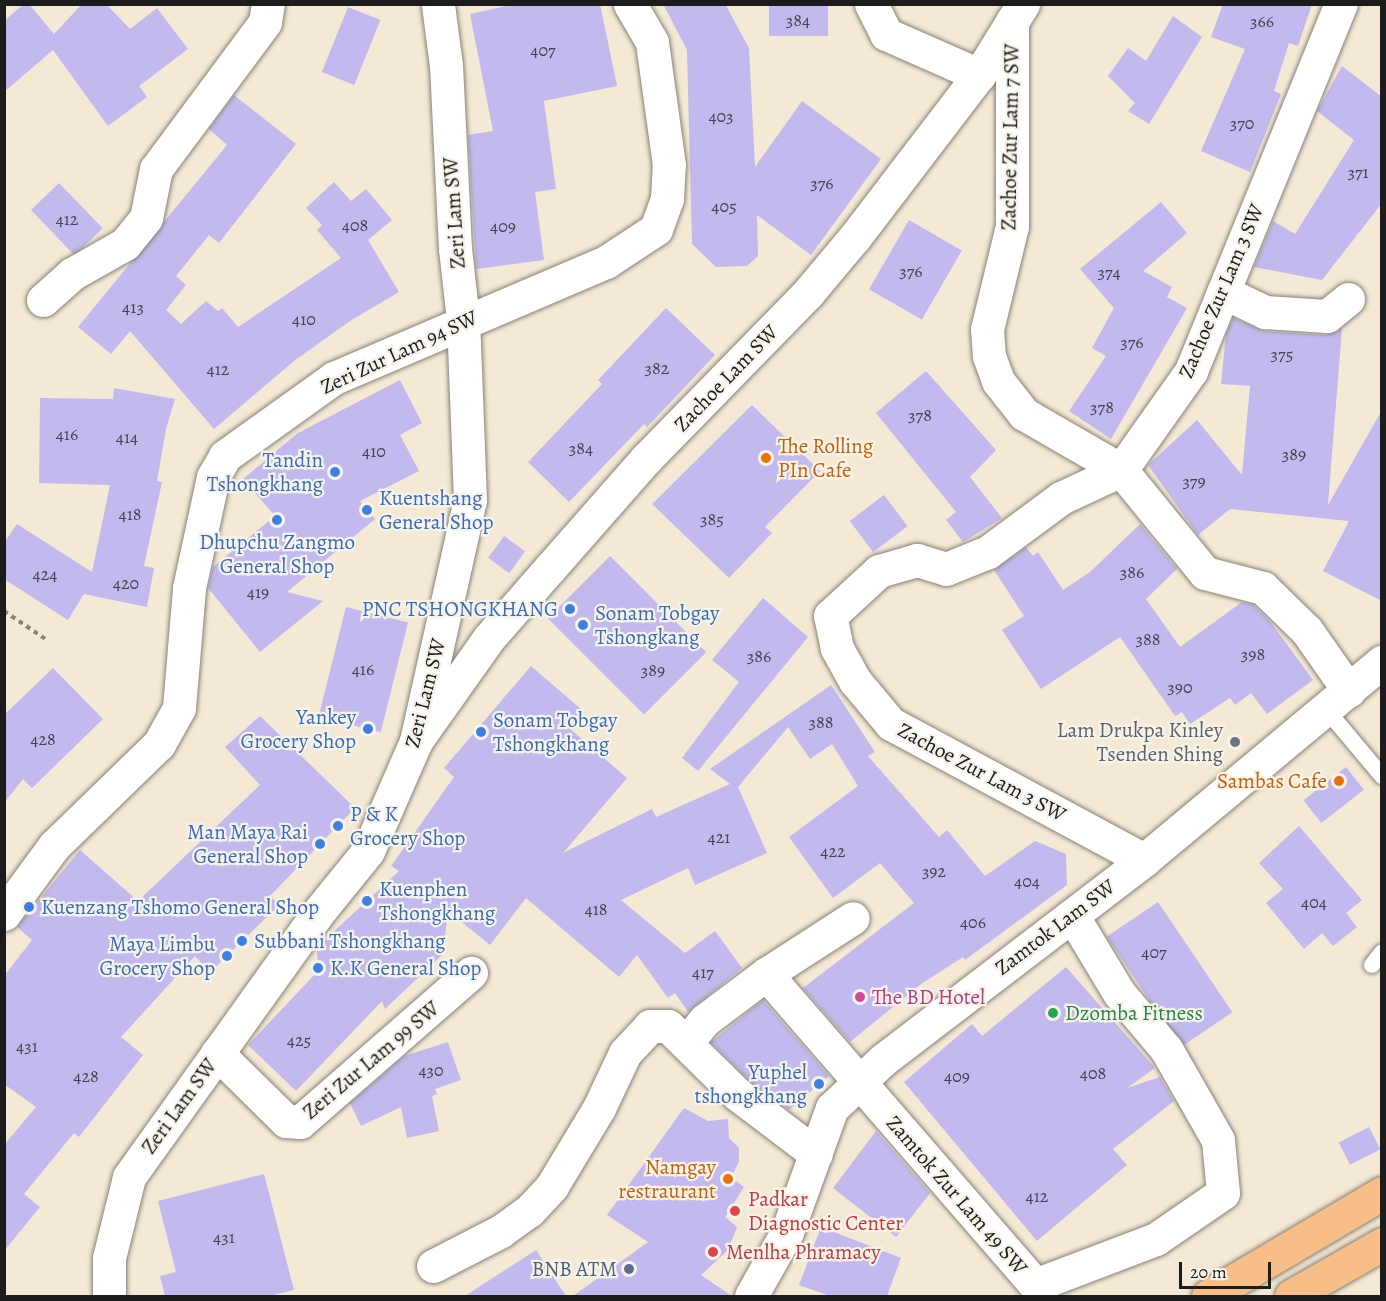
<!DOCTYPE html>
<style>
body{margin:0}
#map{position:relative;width:1386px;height:1301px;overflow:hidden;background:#f4e9d4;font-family:Alegreya,serif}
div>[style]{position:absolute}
.building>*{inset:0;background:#c2b9ee;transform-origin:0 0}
.path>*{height:4px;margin-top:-2px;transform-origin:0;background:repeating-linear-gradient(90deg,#888278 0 4.5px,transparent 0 9px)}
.roads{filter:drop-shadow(0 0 2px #888278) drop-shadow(0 0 2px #888278)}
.service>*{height:16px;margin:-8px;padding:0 8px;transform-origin:8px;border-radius:8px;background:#fff}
.minor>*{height:33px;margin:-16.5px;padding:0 16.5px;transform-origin:16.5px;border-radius:16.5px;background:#fff}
.tertiary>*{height:33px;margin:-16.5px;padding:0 16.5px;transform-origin:16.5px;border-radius:16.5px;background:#fff}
.trunk>*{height:33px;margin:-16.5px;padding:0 16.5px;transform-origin:16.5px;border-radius:16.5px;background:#f7be87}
.dots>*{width:16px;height:16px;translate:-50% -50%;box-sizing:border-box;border:3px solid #f7f3e8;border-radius:50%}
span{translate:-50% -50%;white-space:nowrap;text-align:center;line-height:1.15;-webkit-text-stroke:4.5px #f7f3e8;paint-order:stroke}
.number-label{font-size:18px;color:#464350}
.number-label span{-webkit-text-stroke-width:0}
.street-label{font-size:21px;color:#1c1c1c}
.food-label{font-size:21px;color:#c56008}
.left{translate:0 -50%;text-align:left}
.right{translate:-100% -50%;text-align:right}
.shop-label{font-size:21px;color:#366cbe}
.worship-label{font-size:21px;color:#5b616d}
.hotel-label{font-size:21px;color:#b23c85}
.leisure-label{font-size:21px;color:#27864d}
.health-label{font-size:21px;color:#be3a42}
.service-label{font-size:21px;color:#4e5e75}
.frame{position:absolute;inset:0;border:6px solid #1c1c1c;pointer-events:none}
.scale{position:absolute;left:1179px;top:1262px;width:92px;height:27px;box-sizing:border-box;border:3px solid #1c1c1c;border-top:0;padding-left:8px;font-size:18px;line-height:21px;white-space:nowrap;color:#1c1c1c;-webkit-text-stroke:4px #f7f3e8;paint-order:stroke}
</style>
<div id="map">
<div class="building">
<i style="clip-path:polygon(24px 4px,29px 4px,54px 34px,82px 4px,106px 4px,130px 29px,157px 8px,188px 49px,139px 86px,147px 97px,108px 126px,53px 50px,4px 92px,4px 21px)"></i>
<i style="clip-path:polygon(516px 4px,600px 4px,617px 86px,544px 101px,556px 189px,535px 192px,544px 260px,476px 269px,468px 135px,493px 131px,470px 14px)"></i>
<i style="clip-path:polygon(663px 4px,725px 4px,749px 48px,755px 167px,802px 101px,881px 159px,811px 255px,757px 215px,758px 256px,747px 266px,716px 267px,692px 244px,687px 50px)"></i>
<i style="left:769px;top:4px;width:59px;height:32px"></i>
<i style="clip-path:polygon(1223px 4px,1312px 4px,1298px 46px,1289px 43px,1274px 91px,1281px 94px,1250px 172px,1201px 151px,1245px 49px,1211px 37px)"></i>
<i style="left:348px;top:7px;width:35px;height:70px;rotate:22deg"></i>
<i style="clip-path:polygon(1173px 16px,1202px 37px,1149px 124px,1128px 111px,1135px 103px,1108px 76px,1128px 48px,1146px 61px)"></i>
<i style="clip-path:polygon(1342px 66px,1382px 97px,1382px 203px,1322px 280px,1254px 267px,1273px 221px,1295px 234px,1354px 140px,1317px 111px)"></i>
<i style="clip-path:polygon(234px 95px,296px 144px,219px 243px,209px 235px,176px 276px,186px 285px,166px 310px,181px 324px,206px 301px,218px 311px,222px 308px,238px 327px,341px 258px,317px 230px,322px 225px,306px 208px,334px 182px,351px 201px,366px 189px,392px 220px,368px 240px,399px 292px,350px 321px,294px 361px,214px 429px,130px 331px,111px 354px,78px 327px,227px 145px,209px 129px)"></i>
<i style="left:59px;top:183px;width:63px;height:39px;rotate:46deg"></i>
<i style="clip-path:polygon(1161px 202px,1187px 233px,1143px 271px,1172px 287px,1167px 297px,1187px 308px,1111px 439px,1069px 411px,1106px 356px,1092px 348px,1114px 308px,1080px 269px)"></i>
<i style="left:909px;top:220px;width:61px;height:80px;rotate:30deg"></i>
<i style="clip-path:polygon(666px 308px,715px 355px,647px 427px,644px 424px,569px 502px,528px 462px,602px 384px,598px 380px)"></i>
<i style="clip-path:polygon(1233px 318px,1264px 331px,1326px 335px,1342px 328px,1328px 505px,1382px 410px,1382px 601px,1323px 571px,1349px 521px,1230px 509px,1198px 535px,1148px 465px,1197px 420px,1242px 475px,1250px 386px,1221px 384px,1226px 334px)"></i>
<i style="clip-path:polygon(926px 371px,996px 450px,970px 477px,1002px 518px,963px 542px,946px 520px,956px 512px,876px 413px)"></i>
<i style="clip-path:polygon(400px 380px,422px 423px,400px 435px,419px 471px,360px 501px,375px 519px,287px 592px,323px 601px,260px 652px,208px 588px,213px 567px,275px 516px,243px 479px,298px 433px)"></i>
<i style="clip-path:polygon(114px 388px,175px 399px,166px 429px,157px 481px,162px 482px,144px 566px,154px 568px,147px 607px,84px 594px,68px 620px,4px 579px,4px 543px,17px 524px,92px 572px,110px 485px,39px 483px,40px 398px,113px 399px)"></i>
<i style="clip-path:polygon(752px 405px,820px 471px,765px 527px,772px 533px,729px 578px,652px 504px)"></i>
<i style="left:884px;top:495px;width:39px;height:43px;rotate:53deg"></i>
<i style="clip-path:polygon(1140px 524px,1177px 569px,1146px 599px,1180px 647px,1242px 602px,1253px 605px,1269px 620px,1313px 680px,1267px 714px,1251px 693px,1235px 705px,1230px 698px,1190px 724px,1182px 712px,1175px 716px,1120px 637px,1041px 689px,1002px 630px,1024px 616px,994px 570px,1026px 547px,1033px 556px,1038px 552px,1063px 590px,1090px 572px)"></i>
<i style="left:504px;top:536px;width:26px;height:27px;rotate:36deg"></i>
<i style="left:610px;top:556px;width:136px;height:88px;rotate:45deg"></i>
<i style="clip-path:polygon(763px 598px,808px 637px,698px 771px,682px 758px,739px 682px,712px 660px)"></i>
<i style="left:346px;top:607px;width:64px;height:113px;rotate:14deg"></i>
<i style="clip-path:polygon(531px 666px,582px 710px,568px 727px,627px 778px,563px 853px,652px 809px,656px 817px,730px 784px,710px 769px,831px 685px,875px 752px,868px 756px,939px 837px,947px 830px,985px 876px,1035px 841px,1066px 854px,1067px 885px,965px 960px,963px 957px,921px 984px,850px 1042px,803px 988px,914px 903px,880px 863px,833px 898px,789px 837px,858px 786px,832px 744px,810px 759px,788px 727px,738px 787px,767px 853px,695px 885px,688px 868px,621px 900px,685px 953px,715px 931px,742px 968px,688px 1012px,675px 993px,668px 998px,637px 955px,619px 977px,526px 898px,490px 945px,448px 911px,443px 954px,385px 1009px,382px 1001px,296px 1091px,248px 1045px,318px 971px,317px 947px,399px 871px,391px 866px,454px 777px,444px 768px)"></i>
<i style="clip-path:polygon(53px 668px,103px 719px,32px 788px,23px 779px,4px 803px,4px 715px)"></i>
<i style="clip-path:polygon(260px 716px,355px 808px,270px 896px,279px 905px,227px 956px,210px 972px,195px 956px,121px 1037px,143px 1055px,79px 1137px,74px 1133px,24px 1194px,40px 1207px,4px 1251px,4px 1145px,36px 1107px,4px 1084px,4px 976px,32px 940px,17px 927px,80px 850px,138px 901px,260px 785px,225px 747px)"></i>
<i style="left:1346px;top:767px;width:29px;height:54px;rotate:52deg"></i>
<i style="clip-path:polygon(1299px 826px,1362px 900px,1346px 913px,1357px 927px,1333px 946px,1322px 933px,1304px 949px,1266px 903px,1283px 889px,1259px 863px)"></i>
<i style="left:1158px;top:902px;width:133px;height:62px;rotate:56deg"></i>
<i style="clip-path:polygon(1066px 967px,1155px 1068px,1127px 1088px,1160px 1077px,1174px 1101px,1113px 1149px,1127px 1165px,1037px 1241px,904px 1082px,972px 1024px,982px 1036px)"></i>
<i style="clip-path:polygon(763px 1000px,829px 1076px,789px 1110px,749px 1080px,711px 1042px)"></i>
<i style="clip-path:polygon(448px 1042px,461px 1080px,435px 1089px,437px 1094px,432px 1096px,439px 1131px,407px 1138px,401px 1107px,361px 1126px,350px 1103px,404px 1056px)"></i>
<i style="clip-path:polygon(684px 1108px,708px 1121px,728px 1119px,729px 1138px,739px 1148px,739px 1162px,731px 1177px,744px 1187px,725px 1217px,737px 1227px,728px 1250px,701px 1275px,732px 1296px,573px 1296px,648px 1242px,607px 1215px)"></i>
<i style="left:1369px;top:1127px;width:25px;height:34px;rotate:63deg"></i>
<i style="clip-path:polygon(876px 1131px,930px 1193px,896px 1237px,833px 1188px)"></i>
<i style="clip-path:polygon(264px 1174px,294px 1290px,269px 1296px,165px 1296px,160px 1276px,176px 1272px,158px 1201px)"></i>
<i style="clip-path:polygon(821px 1227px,901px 1258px,887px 1296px,830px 1296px,799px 1285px)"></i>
<i style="clip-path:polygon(536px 1250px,566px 1296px,465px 1296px)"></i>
</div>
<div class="path">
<i style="left:4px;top:611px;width:52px;rotate:34deg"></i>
</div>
<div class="roads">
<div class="service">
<i style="left:1325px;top:708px;width:89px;rotate:50deg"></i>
<i style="left:1372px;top:965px;width:16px;rotate:-52deg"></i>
</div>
<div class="minor">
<i style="left:871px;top:4px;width:34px;rotate:63deg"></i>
<i style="left:886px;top:34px;width:102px;rotate:23.8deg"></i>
<i style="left:1012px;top:21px;width:205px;rotate:90deg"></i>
<i style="left:1012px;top:226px;width:106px;rotate:103.6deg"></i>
<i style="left:987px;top:329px;width:27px;rotate:86deg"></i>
<i style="left:989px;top:356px;width:27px;rotate:70deg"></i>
<i style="left:998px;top:381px;width:42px;rotate:51.8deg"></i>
<i style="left:1024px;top:414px;width:112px;rotate:30deg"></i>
<i style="left:1121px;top:470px;width:133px;rotate:50.8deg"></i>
<i style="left:1205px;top:573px;width:60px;rotate:14.5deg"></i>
<i style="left:1263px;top:588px;width:62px;rotate:44.3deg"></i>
<i style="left:1307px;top:631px;width:73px;rotate:55deg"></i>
<i style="left:1223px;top:292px;width:47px;rotate:25.5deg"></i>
<i style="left:1265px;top:312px;width:62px;rotate:3.7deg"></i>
<i style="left:1327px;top:316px;width:27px;rotate:-39deg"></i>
<i style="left:43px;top:300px;width:39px;rotate:-42deg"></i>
<i style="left:72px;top:274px;width:61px;rotate:-29.5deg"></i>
<i style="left:125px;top:244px;width:33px;rotate:-51deg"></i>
<i style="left:146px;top:218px;width:50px;rotate:-78.5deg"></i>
<i style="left:156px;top:169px;width:183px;rotate:-53.4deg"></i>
<i style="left:265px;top:22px;width:18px;rotate:-81deg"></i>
<i style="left:416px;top:741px;width:126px;rotate:-54.7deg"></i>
<i style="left:489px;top:638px;width:94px;rotate:-48.9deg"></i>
<i style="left:551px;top:567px;width:144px;rotate:-48.7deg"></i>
<i style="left:646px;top:459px;width:232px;rotate:-45.7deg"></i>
<i style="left:808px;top:293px;width:73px;rotate:-50deg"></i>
<i style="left:855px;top:237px;width:204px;rotate:-52.6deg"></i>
<i style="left:979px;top:75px;width:84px;rotate:-58.2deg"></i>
<i style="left:1144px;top:860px;width:287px;rotate:-151.7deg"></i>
<i style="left:891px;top:724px;width:56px;rotate:-129.9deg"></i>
<i style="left:855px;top:681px;width:38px;rotate:-119deg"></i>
<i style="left:837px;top:648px;width:33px;rotate:-102deg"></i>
<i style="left:830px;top:616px;width:67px;rotate:-42.6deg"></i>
<i style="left:879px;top:571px;width:40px;rotate:-16deg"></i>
<i style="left:917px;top:560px;width:30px;rotate:17deg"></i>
<i style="left:946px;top:569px;width:45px;rotate:-22deg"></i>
<i style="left:988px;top:552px;width:91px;rotate:-36.5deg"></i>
<i style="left:1061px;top:498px;width:66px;rotate:-25deg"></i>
<i style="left:1121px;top:470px;width:121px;rotate:-54.7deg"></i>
<i style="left:1191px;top:371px;width:396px;rotate:-67.8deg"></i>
<i style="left:4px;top:914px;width:84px;rotate:-53.7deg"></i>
<i style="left:54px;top:846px;width:146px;rotate:-44.2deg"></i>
<i style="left:159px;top:744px;width:41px;rotate:-60.9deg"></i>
<i style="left:179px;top:708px;width:120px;rotate:-85.2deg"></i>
<i style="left:189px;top:588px;width:114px;rotate:-77.8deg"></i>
<i style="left:213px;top:477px;width:24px;rotate:-60deg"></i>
<i style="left:225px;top:456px;width:134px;rotate:-35.6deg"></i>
<i style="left:334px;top:378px;width:296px;rotate:-23.1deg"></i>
<i style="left:606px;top:262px;width:60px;rotate:-33.4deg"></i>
<i style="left:656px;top:229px;width:32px;rotate:-70deg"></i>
<i style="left:667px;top:199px;width:34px;rotate:-87deg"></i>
<i style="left:669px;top:165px;width:124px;rotate:-97.9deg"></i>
<i style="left:652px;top:42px;width:44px;rotate:-120.1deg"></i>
<i style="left:766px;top:974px;width:411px;rotate:49.1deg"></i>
<i style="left:1035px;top:1285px;width:129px;rotate:-20.8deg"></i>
<i style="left:1156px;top:1239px;width:81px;rotate:-34.5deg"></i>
<i style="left:1223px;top:1193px;width:53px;rotate:-95.4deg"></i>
<i style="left:1218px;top:1140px;width:105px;rotate:-119.7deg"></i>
<i style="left:1166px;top:1049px;width:73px;rotate:-130deg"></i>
<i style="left:1119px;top:993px;width:91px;rotate:-121.1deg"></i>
<i style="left:687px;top:1042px;width:28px;rotate:-51deg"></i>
<i style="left:705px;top:1020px;width:76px;rotate:-37deg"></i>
<i style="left:766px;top:974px;width:103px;rotate:-32.8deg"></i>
<i style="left:217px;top:1053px;width:97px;rotate:44.6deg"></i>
<i style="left:286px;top:1121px;width:14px;rotate:4deg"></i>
<i style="left:300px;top:1122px;width:227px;rotate:-41.1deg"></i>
<i style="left:433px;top:1266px;width:76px;rotate:-27.2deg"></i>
<i style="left:501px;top:1231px;width:34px;rotate:-36deg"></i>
<i style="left:529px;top:1211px;width:34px;rotate:-47deg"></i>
<i style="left:552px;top:1186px;width:91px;rotate:-58.9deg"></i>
<i style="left:599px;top:1108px;width:61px;rotate:-64.7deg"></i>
<i style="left:625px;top:1053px;width:37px;rotate:-47deg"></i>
<i style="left:650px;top:1026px;width:18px"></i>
<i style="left:668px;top:1026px;width:97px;rotate:44.6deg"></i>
<i style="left:737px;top:1094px;width:99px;rotate:37.2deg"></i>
</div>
<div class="tertiary">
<i style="left:109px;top:1296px;width:38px;rotate:-90deg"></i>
<i style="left:109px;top:1258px;width:83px;rotate:-76.1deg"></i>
<i style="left:129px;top:1177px;width:323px;rotate:-54.4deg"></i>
<i style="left:317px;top:914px;width:81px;rotate:-51deg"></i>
<i style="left:368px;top:851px;width:120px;rotate:-66.4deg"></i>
<i style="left:416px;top:741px;width:247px;rotate:-77.4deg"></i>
<i style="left:470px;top:500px;width:180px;rotate:-92.2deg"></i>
<i style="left:463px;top:320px;width:71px;rotate:-96.4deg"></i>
<i style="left:455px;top:249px;width:183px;rotate:-92.8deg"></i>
<i style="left:446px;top:66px;width:63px;rotate:-97.4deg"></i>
<i style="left:751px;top:1296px;width:73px;rotate:-60.6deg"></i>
<i style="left:787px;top:1232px;width:132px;rotate:-70.1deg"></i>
<i style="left:832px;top:1108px;width:71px;rotate:-43.3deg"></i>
<i style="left:884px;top:1059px;width:327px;rotate:-37.4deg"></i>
<i style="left:1144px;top:860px;width:310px;rotate:-39.8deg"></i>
</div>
<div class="trunk">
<i style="left:1208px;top:1296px;width:202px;rotate:-30.6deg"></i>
<i style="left:1291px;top:1296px;width:105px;rotate:-29.7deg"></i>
</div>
</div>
<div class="dots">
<i style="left:766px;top:458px;background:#e8710a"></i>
<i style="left:335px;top:472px;background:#3f7fe0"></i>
<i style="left:367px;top:510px;background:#3f7fe0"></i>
<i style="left:277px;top:520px;background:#3f7fe0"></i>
<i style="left:570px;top:609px;background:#3f7fe0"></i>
<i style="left:583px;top:625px;background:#3f7fe0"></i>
<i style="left:368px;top:729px;background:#3f7fe0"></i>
<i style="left:481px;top:732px;background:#3f7fe0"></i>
<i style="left:1235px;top:742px;background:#6b7280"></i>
<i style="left:1339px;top:781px;background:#e8710a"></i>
<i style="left:338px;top:826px;background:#3f7fe0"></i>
<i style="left:320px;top:844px;background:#3f7fe0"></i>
<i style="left:367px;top:901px;background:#3f7fe0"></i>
<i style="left:29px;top:907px;background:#3f7fe0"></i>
<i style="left:242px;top:941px;background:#3f7fe0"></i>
<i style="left:227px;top:956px;background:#3f7fe0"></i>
<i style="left:318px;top:968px;background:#3f7fe0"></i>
<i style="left:860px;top:997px;background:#d1479c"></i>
<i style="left:1053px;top:1013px;background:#2e9e5b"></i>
<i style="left:819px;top:1084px;background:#3f7fe0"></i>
<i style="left:728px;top:1179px;background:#e8710a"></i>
<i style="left:735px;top:1211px;background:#e0444e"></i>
<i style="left:713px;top:1252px;background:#e0444e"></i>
<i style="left:629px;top:1269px;background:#5c6f8a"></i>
</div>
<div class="number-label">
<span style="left:798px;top:20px">384</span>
<span style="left:1262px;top:21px">366</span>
<span style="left:543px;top:50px">407</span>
<span style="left:721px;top:116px">403</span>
<span style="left:1242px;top:123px">370</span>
<span style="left:1358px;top:172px">371</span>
<span style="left:822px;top:183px">376</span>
<span style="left:724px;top:206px">405</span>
<span style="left:67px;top:219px">412</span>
<span style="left:355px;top:225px">408</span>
<span style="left:503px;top:226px">409</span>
<span style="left:911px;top:271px">376</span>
<span style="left:1109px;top:272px">374</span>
<span style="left:133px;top:307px">413</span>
<span style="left:304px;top:319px">410</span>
<span style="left:1132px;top:342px">376</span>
<span style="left:1282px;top:354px">375</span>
<span style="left:657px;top:368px">382</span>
<span style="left:218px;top:369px">412</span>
<span style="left:1102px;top:407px">378</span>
<span style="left:920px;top:415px">378</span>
<span style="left:67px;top:434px">416</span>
<span style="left:127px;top:437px">414</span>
<span style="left:581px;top:448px">384</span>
<span style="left:374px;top:451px">410</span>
<span style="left:1294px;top:454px">389</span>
<span style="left:1194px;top:481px">379</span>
<span style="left:130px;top:514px">418</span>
<span style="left:712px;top:519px">385</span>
<span style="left:1132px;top:572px">386</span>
<span style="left:45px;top:574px">424</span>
<span style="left:126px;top:583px">420</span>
<span style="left:258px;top:592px">419</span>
<span style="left:1148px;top:639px">388</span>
<span style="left:1253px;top:654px">398</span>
<span style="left:759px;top:656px">386</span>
<span style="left:363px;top:669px">416</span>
<span style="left:653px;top:670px">389</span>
<span style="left:1180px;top:687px">390</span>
<span style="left:821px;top:722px">388</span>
<span style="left:43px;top:739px">428</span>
<span style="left:719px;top:837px">421</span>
<span style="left:833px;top:851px">422</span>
<span style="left:934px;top:871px">392</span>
<span style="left:1027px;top:881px">404</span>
<span style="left:1314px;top:902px">404</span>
<span style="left:596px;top:909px">418</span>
<span style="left:973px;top:922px">406</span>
<span style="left:1154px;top:952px">407</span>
<span style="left:703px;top:972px">417</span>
<span style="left:299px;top:1040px">425</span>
<span style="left:27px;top:1046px">431</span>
<span style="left:431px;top:1070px">430</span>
<span style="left:1093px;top:1073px">408</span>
<span style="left:86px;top:1076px">428</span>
<span style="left:957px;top:1076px">409</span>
<span style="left:1037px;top:1196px">412</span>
<span style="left:224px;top:1237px">431</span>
</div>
<div class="street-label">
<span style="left:1010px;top:137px;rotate:-89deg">Zachoe Zur Lam 7 SW</span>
<span style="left:454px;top:213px;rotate:-94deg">Zeri Lam SW</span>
<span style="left:1221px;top:291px;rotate:-67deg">Zachoe Zur Lam 3 SW</span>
<span style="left:399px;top:352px;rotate:-25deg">Zeri Zur Lam 94 SW</span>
<span style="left:726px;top:378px;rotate:-46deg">Zachoe Lam SW</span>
<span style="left:425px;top:693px;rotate:-76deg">Zeri Lam SW</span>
<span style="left:982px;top:772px;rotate:28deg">Zachoe Zur Lam 3 SW</span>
<span style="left:1055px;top:927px;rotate:-37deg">Zamtok Lam SW</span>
<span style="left:371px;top:1060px;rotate:-40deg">Zeri Zur Lam 99 SW</span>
<span style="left:179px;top:1106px;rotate:-54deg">Zeri Lam SW</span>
<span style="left:957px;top:1195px;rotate:49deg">Zamtok Zur Lam 49 SW</span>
</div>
<div class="food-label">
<span class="left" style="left:778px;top:458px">The Rolling<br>PIn Cafe</span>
<span class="right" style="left:1327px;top:781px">Sambas Cafe</span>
<span class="right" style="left:716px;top:1179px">Namgay<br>restraurant</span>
</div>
<div class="shop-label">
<span class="right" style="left:323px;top:472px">Tandin<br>Tshongkhang</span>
<span class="left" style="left:379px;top:510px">Kuentshang<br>General Shop</span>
<span style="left:277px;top:554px">Dhupchu Zangmo<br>General Shop</span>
<span class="right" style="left:558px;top:609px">PNC TSHONGKHANG</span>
<span class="left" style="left:595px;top:625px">Sonam Tobgay<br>Tshongkang</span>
<span class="right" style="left:356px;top:729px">Yankey<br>Grocery Shop</span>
<span class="left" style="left:493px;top:732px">Sonam Tobgay<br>Tshongkhang</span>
<span class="left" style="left:350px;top:826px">P &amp; K<br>Grocery Shop</span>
<span class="right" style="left:308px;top:844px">Man Maya Rai<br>General Shop</span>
<span class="left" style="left:379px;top:901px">Kuenphen<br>Tshongkhang</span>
<span class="left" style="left:41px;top:907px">Kuenzang Tshomo General Shop</span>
<span class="left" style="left:254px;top:941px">Subbani Tshongkhang</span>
<span class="right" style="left:215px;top:956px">Maya Limbu<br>Grocery Shop</span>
<span class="left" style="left:330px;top:968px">K.K General Shop</span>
<span class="right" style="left:807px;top:1084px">Yuphel<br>tshongkhang</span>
</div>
<div class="worship-label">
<span class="right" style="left:1223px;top:742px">Lam Drukpa Kinley<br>Tsenden Shing</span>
</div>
<div class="hotel-label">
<span class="left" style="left:872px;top:997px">The BD Hotel</span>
</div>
<div class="leisure-label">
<span class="left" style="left:1065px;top:1013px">Dzomba Fitness</span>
</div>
<div class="health-label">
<span class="left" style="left:748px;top:1211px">Padkar<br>Diagnostic Center</span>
<span class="left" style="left:726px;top:1252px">Menlha Phramacy</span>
</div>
<div class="service-label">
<span class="right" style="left:617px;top:1269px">BNB ATM</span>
</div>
<div class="frame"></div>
<div class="scale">20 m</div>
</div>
